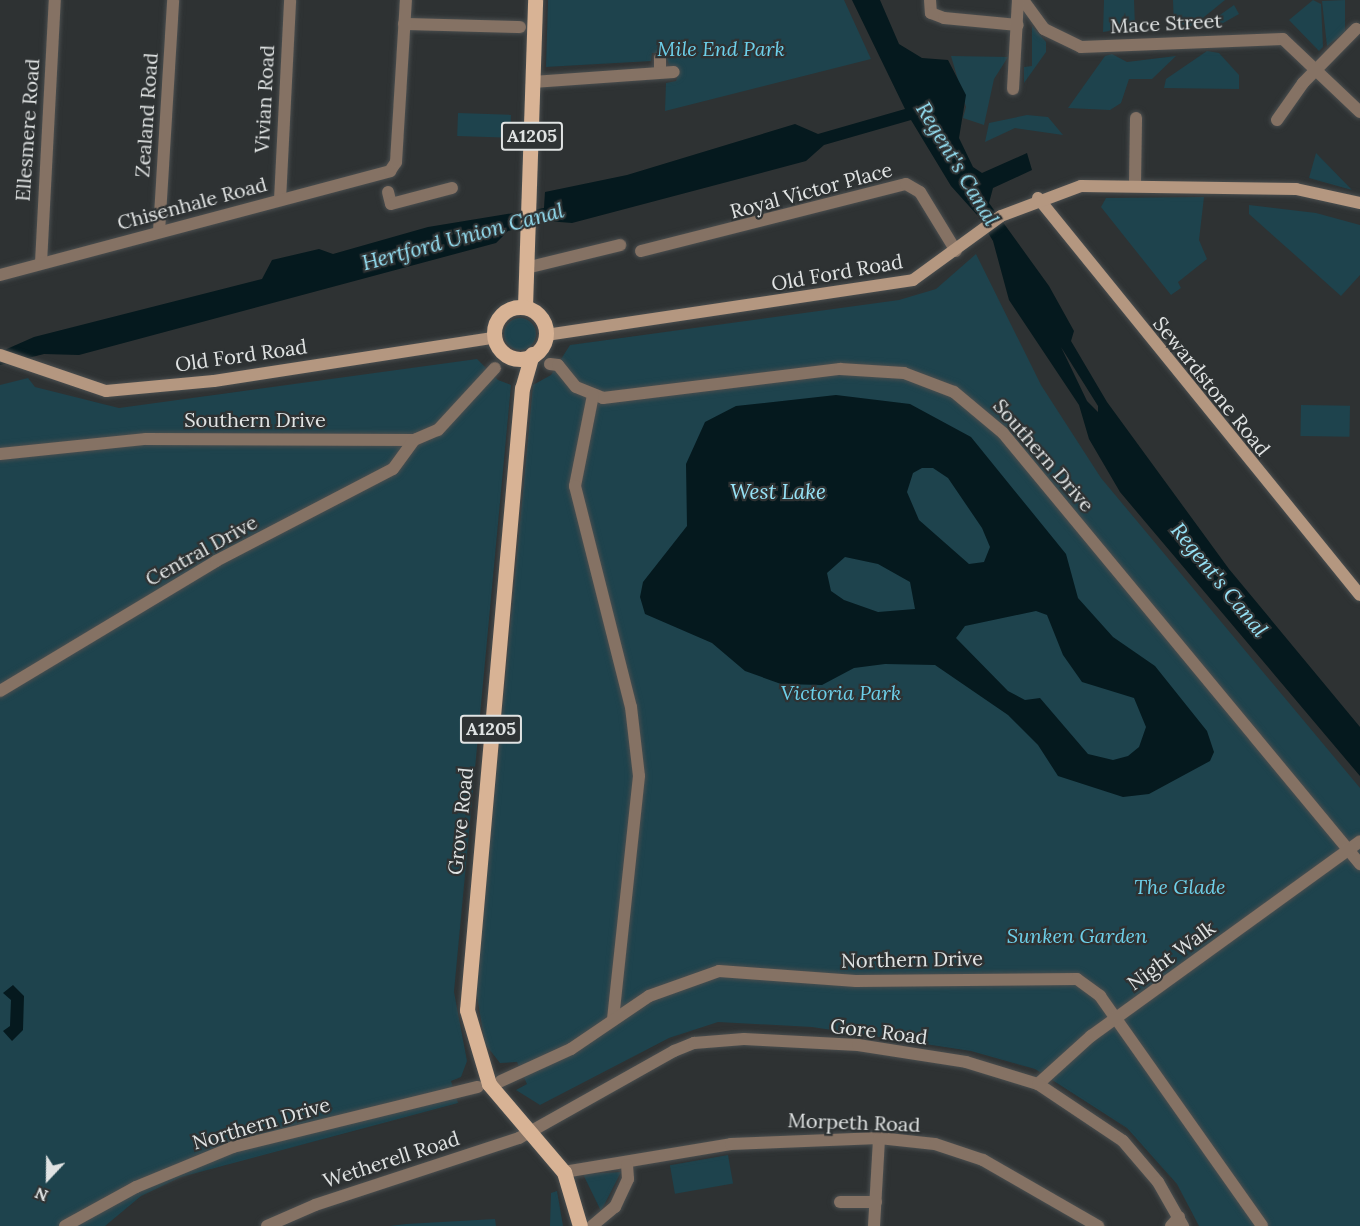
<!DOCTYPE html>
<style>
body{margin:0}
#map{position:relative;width:1360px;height:1226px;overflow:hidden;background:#2e3233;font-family:Lora,serif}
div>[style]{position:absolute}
.green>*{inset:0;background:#1e434d;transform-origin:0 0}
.round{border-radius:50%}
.water>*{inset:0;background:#05191e}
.roads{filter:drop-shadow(0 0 2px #4a4e4f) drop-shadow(0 0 2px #4a4e4f)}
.street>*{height:12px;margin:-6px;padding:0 6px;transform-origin:6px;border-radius:6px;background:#857264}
.secondary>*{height:12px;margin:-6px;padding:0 6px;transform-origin:6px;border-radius:6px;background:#b49780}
.primary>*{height:15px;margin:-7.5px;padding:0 7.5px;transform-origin:7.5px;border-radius:7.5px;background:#d8b395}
.primary>.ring{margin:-7.5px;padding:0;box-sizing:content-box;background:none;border:15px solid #d8b395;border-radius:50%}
span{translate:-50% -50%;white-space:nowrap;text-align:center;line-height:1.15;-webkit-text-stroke:4.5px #2e3233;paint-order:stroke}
.shield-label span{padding:2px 4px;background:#2e3233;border:2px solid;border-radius:4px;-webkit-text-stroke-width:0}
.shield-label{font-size:18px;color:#e0e3e3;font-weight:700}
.street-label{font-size:20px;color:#e0e3e3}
.park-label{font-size:20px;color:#6dd0ea;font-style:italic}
.water-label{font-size:21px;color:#97e3f7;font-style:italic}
.north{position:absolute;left:18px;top:1148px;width:60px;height:60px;-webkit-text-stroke:4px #2e3233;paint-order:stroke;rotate:202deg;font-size:16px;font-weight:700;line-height:24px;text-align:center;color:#e0e3e3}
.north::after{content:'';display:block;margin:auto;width:21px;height:27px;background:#e0e3e3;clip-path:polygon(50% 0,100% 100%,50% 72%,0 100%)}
</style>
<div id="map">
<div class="green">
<i style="clip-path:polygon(548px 0,844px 0,871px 59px,665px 111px,666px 83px,676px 81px,679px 71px,669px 65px,665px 53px,652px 53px,651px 61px,546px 67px)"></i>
<i style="clip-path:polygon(1104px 0,1134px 0,1135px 27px,1103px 32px)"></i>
<i style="clip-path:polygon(1173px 0,1225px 0,1193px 26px,1174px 26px)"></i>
<i style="clip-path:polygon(1313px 0,1321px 4px,1323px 47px,1319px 51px,1289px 20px)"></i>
<i style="clip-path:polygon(1345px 0,1345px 32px,1327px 46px,1322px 1px)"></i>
<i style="clip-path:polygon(1234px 5px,1239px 14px,1211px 30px,1210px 22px)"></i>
<i style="clip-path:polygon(1032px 26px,1046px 42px,1046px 52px,1024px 83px,1024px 67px,1032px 66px)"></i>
<i style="clip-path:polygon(1207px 51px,1219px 53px,1239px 75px,1239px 89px,1164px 88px,1166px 79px)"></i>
<i style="clip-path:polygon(1112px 54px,1127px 62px,1176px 56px,1152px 79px,1129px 79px,1121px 103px,1110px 110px,1068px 108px,1105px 56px)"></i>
<i style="clip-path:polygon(951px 56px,1008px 57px,994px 79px,984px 125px,963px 118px,966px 107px)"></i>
<i style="left:458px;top:113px;width:53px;height:23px;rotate:2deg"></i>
<i style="clip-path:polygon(1027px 115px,1048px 117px,1063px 135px,1015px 128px,985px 142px,989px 123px)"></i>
<i style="clip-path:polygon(1316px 153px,1352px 190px,1309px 178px)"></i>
<i style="clip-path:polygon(1204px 197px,1199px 240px,1207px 259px,1178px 282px,1181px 288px,1171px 295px,1101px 207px,1106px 198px)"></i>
<i style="clip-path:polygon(1249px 205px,1316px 213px,1360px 225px,1360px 275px,1341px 296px,1249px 214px)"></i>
<i style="clip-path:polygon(976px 254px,1041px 385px,1101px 478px,1360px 788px,1360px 1226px,1199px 1226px,1177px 1184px,1127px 1128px,1035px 1069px,971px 1051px,812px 1027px,718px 1022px,669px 1038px,540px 1105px,516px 1090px,527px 1084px,517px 1062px,500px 1063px,485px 1044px,476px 990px,533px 385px,551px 375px,570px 345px,899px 300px,936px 289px)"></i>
<i class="round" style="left:504px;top:318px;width:32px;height:32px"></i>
<i style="clip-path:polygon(477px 359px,498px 380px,511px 385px,454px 992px,467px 1061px,461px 1077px,451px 1081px,458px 1103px,181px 1177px,141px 1196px,105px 1226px,0 1226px,0 385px,28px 378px,35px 387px,119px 408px)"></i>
<i style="left:1301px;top:405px;width:49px;height:31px;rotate:1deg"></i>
<i style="left:728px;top:1155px;width:29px;height:59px;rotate:80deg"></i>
<i style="clip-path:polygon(621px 1172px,601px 1211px,583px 1174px)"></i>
<i style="clip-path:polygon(557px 1191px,563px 1226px,550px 1226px,551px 1193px)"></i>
<i style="clip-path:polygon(495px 1219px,496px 1226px,390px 1226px,406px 1224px)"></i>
</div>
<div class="water">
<i style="clip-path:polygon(evenodd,852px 0,880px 0,899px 44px,922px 58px,948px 60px,966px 95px,959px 138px,973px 167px,982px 173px,1027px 153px,1032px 170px,993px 188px,989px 203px,1049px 286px,1074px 331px,1071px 341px,1107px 402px,1229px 569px,1360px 727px,1360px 776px,1120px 492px,1089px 439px,1079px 405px,1009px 300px,993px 241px,978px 216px,951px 186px,911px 120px,824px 145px,806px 161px,572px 223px,547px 221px,508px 231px,496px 243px,79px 355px,44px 354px,0 365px,0 352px,34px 337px,262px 279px,272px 260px,319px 249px,333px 254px,428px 227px,544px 208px,545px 192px,627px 175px,795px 124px,818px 134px,905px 109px,852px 0,1061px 347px,1098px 406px,1098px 412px,1087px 401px,1061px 347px)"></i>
<i style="clip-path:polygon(evenodd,836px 395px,910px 404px,971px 437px,1066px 554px,1078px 598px,1113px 637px,1155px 666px,1207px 731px,1214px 752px,1210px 761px,1149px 794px,1123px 797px,1058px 776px,1038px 745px,1008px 715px,935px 665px,885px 664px,854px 668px,822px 685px,781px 684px,745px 671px,712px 643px,645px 614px,640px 597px,643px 582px,687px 526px,686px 464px,705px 422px,736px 406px,836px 395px,922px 468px,933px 468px,948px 478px,982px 528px,990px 547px,984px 562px,969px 564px,919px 520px,907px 492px,913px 473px,922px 468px,836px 395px,845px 557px,878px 564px,910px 582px,915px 609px,878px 612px,844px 600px,831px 591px,827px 573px,845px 557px,836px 395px,1036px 611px,1047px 615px,1063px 655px,1082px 682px,1134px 698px,1146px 727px,1139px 747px,1128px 756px,1113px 760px,1088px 754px,1040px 698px,1025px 700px,1008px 691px,956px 638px,965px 626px,1036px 611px)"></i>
<i style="clip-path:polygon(13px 985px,24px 996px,23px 1030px,12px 1041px,3px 1031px,10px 1026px,11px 1000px,3px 993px)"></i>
</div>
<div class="roads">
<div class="street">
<i style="left:930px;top:0;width:13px;rotate:86deg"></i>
<i style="left:931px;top:13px;width:14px;rotate:21deg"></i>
<i style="left:944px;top:18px;width:74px;rotate:5.4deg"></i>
<i style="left:1023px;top:0;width:36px;rotate:54deg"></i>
<i style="left:1044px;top:29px;width:41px;rotate:25.9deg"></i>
<i style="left:1081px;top:47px;width:202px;rotate:-2.3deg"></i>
<i style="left:1283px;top:39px;width:106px;rotate:43.5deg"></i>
<i style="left:404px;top:24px;width:116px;rotate:1.5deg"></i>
<i style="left:660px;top:72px;width:14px;rotate:-90deg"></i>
<i style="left:533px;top:82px;width:141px;rotate:-4.1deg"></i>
<i style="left:1013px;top:89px;width:89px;rotate:-86.8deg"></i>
<i style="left:1277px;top:120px;width:45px;rotate:-54.9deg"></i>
<i style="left:1303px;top:83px;width:76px;rotate:-45.5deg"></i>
<i style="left:1135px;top:184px;width:66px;rotate:-89.1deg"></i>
<i style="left:388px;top:192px;width:12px;rotate:76deg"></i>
<i style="left:391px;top:204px;width:63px;rotate:-14.7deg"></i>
<i style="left:280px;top:200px;width:200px;rotate:-87.1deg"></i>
<i style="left:159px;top:232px;width:232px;rotate:-86.5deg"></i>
<i style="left:641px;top:251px;width:273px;rotate:-14.2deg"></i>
<i style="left:906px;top:184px;width:16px;rotate:30deg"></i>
<i style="left:920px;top:192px;width:69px;rotate:58.6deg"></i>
<i style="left:41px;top:263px;width:263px;rotate:-87deg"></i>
<i style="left:526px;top:268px;width:97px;rotate:-13.7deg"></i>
<i style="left:0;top:275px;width:404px;rotate:-14.9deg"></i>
<i style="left:390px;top:171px;width:11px;rotate:-56deg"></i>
<i style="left:396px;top:162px;width:162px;rotate:-86.5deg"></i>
<i style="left:550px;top:364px;width:8px;rotate:7deg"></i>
<i style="left:558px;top:365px;width:28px;rotate:51deg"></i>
<i style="left:576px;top:387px;width:29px;rotate:22deg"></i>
<i style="left:603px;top:398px;width:239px;rotate:-7deg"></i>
<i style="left:840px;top:369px;width:64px;rotate:3.6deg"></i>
<i style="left:904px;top:373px;width:53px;rotate:20.8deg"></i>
<i style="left:954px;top:392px;width:64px;rotate:39.9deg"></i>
<i style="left:1003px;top:433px;width:560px;rotate:50.36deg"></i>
<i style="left:593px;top:395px;width:93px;rotate:101.2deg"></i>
<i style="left:575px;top:486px;width:228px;rotate:75.8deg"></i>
<i style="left:631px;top:707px;width:69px;rotate:83.4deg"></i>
<i style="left:639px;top:776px;width:244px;rotate:96.1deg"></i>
<i style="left:0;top:454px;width:147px;rotate:-5.9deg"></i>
<i style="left:146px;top:439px;width:268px;rotate:0.2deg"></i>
<i style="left:414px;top:440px;width:26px;rotate:-23deg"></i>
<i style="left:438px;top:430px;width:84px;rotate:-47.4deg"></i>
<i style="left:0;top:691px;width:252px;rotate:-31deg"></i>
<i style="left:216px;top:561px;width:199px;rotate:-27.5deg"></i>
<i style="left:393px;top:469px;width:36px;rotate:-54deg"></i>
<i style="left:501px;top:1081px;width:77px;rotate:-24.6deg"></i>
<i style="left:571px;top:1049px;width:94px;rotate:-34.2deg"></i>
<i style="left:649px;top:996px;width:74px;rotate:-19.7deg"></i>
<i style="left:719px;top:971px;width:137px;rotate:4.2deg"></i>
<i style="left:856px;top:981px;width:221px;rotate:-0.5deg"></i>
<i style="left:1077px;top:979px;width:29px;rotate:36deg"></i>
<i style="left:1100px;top:996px;width:281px;rotate:54.8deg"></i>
<i style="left:1038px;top:1084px;width:72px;rotate:-42.2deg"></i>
<i style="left:1091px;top:1036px;width:332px;rotate:-35.9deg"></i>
<i style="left:564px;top:1172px;width:169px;rotate:-9.5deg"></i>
<i style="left:731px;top:1144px;width:148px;rotate:-2.3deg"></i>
<i style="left:879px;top:1138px;width:56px;rotate:6.1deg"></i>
<i style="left:935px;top:1144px;width:51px;rotate:18.4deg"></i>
<i style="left:983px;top:1160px;width:133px;rotate:29.9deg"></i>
<i style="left:840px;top:1202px;width:36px"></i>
<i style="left:65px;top:1226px;width:81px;rotate:-28.8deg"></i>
<i style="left:136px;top:1187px;width:105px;rotate:-22.4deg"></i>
<i style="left:233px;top:1147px;width:252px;rotate:-13.8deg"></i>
<i style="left:267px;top:1226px;width:52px;rotate:-23.6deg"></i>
<i style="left:315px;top:1205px;width:215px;rotate:-18.2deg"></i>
<i style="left:519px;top:1138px;width:178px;rotate:-29.3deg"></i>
<i style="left:674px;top:1051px;width:22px;rotate:-22deg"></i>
<i style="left:694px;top:1043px;width:50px;rotate:-4.6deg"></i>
<i style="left:744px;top:1039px;width:114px;rotate:3deg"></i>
<i style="left:858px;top:1045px;width:109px;rotate:8.9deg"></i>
<i style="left:966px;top:1062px;width:75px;rotate:17deg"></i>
<i style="left:1038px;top:1084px;width:102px;rotate:33.8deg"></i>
<i style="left:1123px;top:1141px;width:54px;rotate:49.5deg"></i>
<i style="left:1158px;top:1182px;width:51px;rotate:60.4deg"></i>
<i style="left:592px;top:1226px;width:30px;rotate:-40deg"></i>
<i style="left:615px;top:1207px;width:31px;rotate:-65deg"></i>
<i style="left:628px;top:1179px;width:14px;rotate:-94deg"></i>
<i style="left:874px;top:1226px;width:88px;rotate:-86.7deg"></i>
<i style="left:1171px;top:1226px;width:12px;rotate:-48deg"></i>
</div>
<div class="secondary">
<i style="left:1038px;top:198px;width:511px;rotate:50.96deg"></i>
<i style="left:546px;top:335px;width:371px;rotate:-8.5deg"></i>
<i style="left:913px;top:280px;width:109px;rotate:-36deg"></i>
<i style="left:1001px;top:216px;width:85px;rotate:-20.6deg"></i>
<i style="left:1081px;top:186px;width:215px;rotate:0.8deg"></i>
<i style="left:1296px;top:189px;width:66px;rotate:12.3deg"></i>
<i style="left:0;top:355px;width:112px;rotate:18.8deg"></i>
<i style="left:106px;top:391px;width:108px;rotate:-5.3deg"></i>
<i style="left:214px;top:381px;width:282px;rotate:-8.8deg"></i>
</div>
<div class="primary">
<i style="left:525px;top:306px;width:306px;rotate:-88.1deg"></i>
<i class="ring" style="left:494px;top:307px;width:37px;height:37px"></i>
<i style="left:532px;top:354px;width:35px;rotate:106deg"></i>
<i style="left:522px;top:388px;width:624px;rotate:95.05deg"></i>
<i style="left:467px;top:1010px;width:77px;rotate:73.4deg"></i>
<i style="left:489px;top:1084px;width:116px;rotate:49.6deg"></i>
<i style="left:564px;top:1172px;width:56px;rotate:73.5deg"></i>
</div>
</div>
<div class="shield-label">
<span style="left:532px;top:136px">A1205</span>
<span style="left:491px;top:729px">A1205</span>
</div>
<div class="street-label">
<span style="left:1166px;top:23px;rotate:-3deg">Mace Street</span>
<span style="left:264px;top:99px;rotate:-87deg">Vivian Road</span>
<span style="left:146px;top:115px;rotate:-86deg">Zealand Road</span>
<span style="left:27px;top:130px;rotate:-86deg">Ellesmere Road</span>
<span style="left:811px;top:190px;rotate:-15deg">Royal Victor Place</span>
<span style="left:192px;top:203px;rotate:-15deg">Chisenhale Road</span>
<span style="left:837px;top:272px;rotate:-10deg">Old Ford Road</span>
<span style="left:241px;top:355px;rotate:-8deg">Old Ford Road</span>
<span style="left:1212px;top:386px;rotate:51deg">Sewardstone Road</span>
<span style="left:255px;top:419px">Southern Drive</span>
<span style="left:1044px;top:455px;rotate:49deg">Southern Drive</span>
<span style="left:201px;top:550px;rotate:-29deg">Central Drive</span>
<span style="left:460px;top:821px;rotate:-84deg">Grove Road</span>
<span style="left:1171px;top:955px;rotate:-36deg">Night Walk</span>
<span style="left:912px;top:959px;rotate:-1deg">Northern Drive</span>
<span style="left:879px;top:1031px;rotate:7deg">Gore Road</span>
<span style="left:854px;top:1122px;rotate:2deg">Morpeth Road</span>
<span style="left:261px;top:1123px;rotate:-16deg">Northern Drive</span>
<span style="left:391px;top:1159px;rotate:-18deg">Wetherell Road</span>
</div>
<div class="park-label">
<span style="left:721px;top:48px">Mile End Park</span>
<span style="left:841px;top:692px">Victoria Park</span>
<span style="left:1180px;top:886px">The Glade</span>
<span style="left:1077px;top:935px">Sunken Garden</span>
</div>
<div class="water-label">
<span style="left:957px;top:164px;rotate:59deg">Regent's Canal</span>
<span style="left:463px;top:237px;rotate:-15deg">Hertford Union Canal</span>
<span style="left:778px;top:492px">West Lake</span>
<span style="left:1219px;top:580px;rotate:51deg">Regent's Canal</span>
</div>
<div class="north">N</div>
</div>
